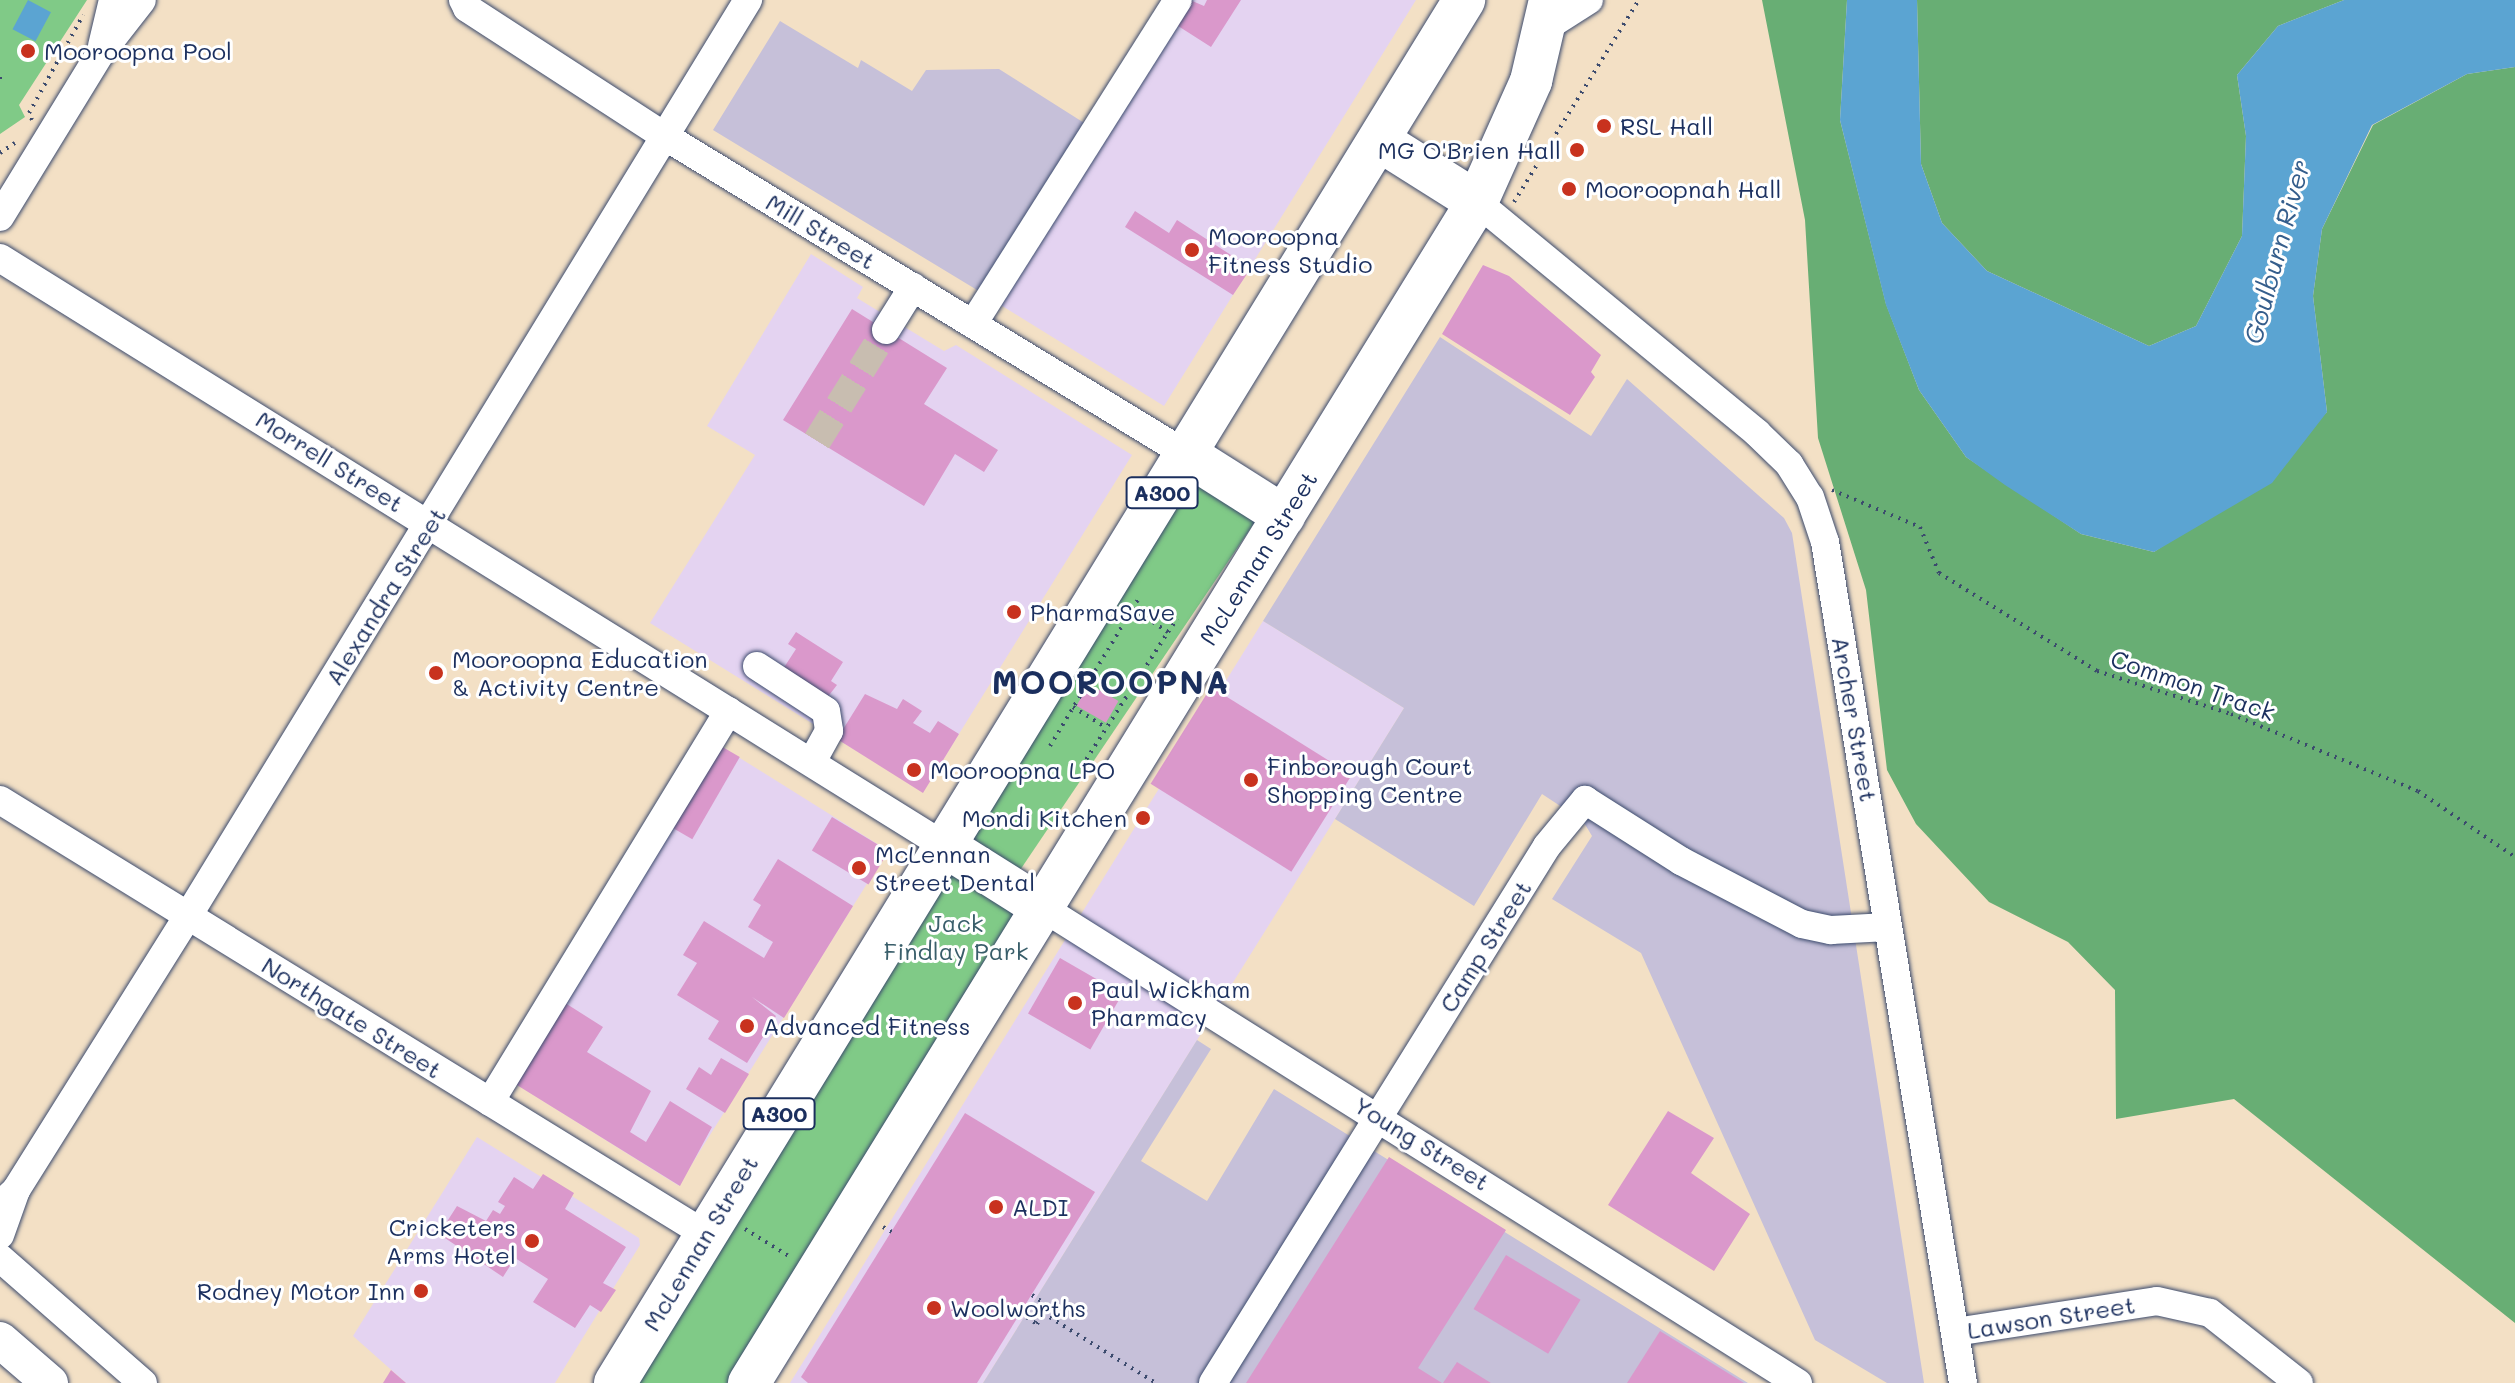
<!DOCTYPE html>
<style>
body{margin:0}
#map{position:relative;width:2515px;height:1383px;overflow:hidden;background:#f3e0c5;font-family:Mali,sans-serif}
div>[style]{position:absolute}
.built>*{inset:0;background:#e4d3f1;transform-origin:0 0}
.industrial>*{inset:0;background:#c6c0d9}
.green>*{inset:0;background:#80ca87;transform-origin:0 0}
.forest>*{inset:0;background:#68ae74}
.water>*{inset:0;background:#5ba4d2;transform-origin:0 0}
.building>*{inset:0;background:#da98cb;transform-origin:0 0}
.minor-tunnel>*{height:28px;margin-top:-14px;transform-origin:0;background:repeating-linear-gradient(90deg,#c8bdb0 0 28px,transparent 0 42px)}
.path>*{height:4px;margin-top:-2px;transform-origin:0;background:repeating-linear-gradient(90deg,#3b4a6d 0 2px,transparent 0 8px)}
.roads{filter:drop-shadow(0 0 2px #3b4a6d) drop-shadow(0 0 2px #3b4a6d)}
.minor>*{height:28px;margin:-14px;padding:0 14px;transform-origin:14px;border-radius:14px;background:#fff}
.major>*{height:36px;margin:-18px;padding:0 18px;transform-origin:18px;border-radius:18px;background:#fff}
.highway>*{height:42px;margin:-21px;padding:0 21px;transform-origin:21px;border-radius:21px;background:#fff}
.dots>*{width:22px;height:22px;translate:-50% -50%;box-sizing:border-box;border:4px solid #fff;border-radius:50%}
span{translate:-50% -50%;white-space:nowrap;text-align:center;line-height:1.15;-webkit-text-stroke:6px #fff;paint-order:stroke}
.shield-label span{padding:2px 6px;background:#fff;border:2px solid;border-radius:6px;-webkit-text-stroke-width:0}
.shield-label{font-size:22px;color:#1b2f5e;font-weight:700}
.poi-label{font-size:24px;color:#1b2f5e}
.left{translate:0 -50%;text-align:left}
.right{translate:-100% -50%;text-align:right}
.street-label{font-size:24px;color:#1b2f5e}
.park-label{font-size:24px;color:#395e6a}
.water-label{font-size:26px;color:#355e8c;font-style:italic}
.district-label{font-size:32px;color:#1b2f5e;font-weight:700;letter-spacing:2px}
</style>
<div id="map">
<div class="built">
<i style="clip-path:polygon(1189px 0,1416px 0,1164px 406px,994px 301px)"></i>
<i style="clip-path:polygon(811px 254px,863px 287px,857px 298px,944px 351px,956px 345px,1132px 455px,923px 792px,650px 623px,755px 455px,707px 426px)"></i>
<i style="clip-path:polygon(1263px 621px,1404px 708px,1335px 819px,983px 1383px,790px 1383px)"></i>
<i style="left:719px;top:745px;width:199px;height:395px;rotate:32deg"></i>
<i style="clip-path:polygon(477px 1137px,639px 1238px,640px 1245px,555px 1383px,406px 1383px,353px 1336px)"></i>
</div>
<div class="industrial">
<i style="clip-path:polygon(780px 21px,858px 68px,861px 60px,912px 91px,926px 70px,999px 69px,1089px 126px,982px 293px,713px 130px)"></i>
<i style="clip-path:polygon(1440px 337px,1591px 436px,1627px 379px,1784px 518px,1792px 533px,1924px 1383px,1887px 1383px,1815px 1340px,1641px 953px,1552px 899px,1592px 836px,1583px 821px,1542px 794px,1474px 906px,1335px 819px,1404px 708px,1263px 621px)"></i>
<i style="clip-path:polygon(1197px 1040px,1211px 1049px,1141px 1161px,1207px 1201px,1274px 1089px,1748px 1383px,983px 1383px)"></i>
</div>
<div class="green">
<i style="clip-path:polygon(0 0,87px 0,19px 105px,25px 117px,0 134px)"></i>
<i style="left:1191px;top:479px;width:77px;height:427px;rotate:34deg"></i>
<i style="clip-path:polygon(949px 863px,1024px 913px,727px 1383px,630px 1383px)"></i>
</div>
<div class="forest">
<i style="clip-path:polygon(1762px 0,1847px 0,1840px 120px,1886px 304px,1919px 390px,1966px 457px,2081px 534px,2154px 552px,2198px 522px,2327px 412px,2313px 296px,2322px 229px,2373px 125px,2467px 74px,2515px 67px,2515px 1323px,2234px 1099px,2116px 1119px,2115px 990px,2068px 942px,1989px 902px,1916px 824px,1887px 770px,1866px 590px,1818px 438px,1805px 220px)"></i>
<i style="clip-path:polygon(1917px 0,2344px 0,2278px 26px,2237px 75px,2246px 136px,2242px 236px,2196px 326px,2149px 346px,1987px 271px,1942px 223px,1921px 164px)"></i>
</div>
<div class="water">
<i style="left:28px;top:0;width:26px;height:33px;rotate:28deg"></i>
<i style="clip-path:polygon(1847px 0,1917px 0,1921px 164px,1942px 223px,1987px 271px,2149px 346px,2196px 326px,2242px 236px,2246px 136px,2237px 75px,2278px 26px,2344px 0,2515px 0,2515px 67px,2467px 74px,2372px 125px,2322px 229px,2313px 296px,2327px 412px,2272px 483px,2154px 552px,2081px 534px,2005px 485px,1966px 457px,1919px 390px,1886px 305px,1840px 120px)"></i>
</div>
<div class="building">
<i style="clip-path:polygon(1190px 0,1204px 6px,1207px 0,1241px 0,1211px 47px,1175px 24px)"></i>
<i style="clip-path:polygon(1135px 211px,1169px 233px,1177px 220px,1251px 268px,1233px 295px,1125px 227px)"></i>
<i style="clip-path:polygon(1483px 265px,1509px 276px,1601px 355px,1591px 372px,1595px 377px,1570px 415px,1442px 334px)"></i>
<i style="clip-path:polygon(852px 309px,947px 368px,924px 404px,998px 450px,984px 472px,955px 454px,924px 506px,783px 420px)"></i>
<i style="clip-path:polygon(796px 632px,843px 662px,831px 681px,837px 685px,812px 717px,783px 669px,796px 649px,788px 644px)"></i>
<i style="left:1089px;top:684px;width:34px;height:25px;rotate:30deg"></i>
<i style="left:1211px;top:687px;width:166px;height:114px;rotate:32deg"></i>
<i style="clip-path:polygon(865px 694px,897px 709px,903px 699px,922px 711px,913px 723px,930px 733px,938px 721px,959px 734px,923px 793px,837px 739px)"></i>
<i style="left:719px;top:745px;width:24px;height:95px;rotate:30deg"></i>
<i style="left:832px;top:817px;width:66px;height:39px;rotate:31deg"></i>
<i style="clip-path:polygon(778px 859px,853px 906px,784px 1018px,752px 997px,776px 1016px,747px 1063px,708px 1039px,719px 1021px,677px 995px,697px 963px,683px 955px,704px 921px,764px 958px,773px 942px,748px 927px,761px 905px,753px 900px)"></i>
<i style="left:1060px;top:958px;width:72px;height:64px;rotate:30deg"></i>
<i style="clip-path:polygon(562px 1001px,603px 1027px,587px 1052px,651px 1091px,630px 1132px,646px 1142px,670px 1101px,712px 1127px,680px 1186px,512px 1082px)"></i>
<i style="clip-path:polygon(721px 1058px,749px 1074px,725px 1113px,686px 1089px,699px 1067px,711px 1075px)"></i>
<i style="clip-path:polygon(1668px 1111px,1714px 1138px,1691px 1173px,1750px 1214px,1714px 1271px,1608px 1205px)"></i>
<i style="clip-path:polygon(965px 1113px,1095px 1192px,977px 1383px,808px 1383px,801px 1377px)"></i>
<i style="clip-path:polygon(1389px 1157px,1506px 1230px,1418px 1368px,1442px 1383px,1246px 1383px)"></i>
<i style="clip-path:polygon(543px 1174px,574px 1193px,565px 1209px,626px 1247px,603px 1283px,616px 1290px,601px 1312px,590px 1305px,575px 1328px,533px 1302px,548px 1279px,515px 1258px,503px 1277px,439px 1234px,457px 1206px,486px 1221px,493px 1210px,500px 1214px,505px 1206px,498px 1202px,514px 1177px,533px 1189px)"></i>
<i style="left:1506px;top:1255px;width:87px;height:63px;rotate:31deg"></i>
<i style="clip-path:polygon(1660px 1331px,1744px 1383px,1627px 1383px)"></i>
<i style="clip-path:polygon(1457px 1362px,1491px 1383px,1443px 1383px)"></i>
<i style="clip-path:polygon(391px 1370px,406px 1383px,383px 1383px)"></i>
</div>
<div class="minor-tunnel">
<i style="left:817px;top:441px;width:131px;rotate:-58.1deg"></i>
</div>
<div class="path">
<i style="left:0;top:77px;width:5px;rotate:90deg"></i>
<i style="left:32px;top:120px;width:8px;rotate:-113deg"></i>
<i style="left:29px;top:113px;width:112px;rotate:-61.1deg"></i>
<i style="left:0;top:153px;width:18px;rotate:-34deg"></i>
<i style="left:1514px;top:202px;width:238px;rotate:-58.3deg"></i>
<i style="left:1832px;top:490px;width:95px;rotate:22.8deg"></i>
<i style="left:1920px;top:527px;width:50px;rotate:67.6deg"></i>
<i style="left:1939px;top:573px;width:186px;rotate:31.8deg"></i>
<i style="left:2097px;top:671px;width:141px;rotate:17.8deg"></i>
<i style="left:2231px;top:714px;width:202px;rotate:22.4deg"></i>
<i style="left:2418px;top:791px;width:117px;rotate:34.2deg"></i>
<i style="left:1133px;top:609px;width:42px;rotate:33.3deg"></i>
<i style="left:1168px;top:632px;width:16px;rotate:-55deg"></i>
<i style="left:1073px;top:707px;width:39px;rotate:32deg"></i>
<i style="left:1050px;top:746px;width:175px;rotate:-59deg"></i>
<i style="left:1082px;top:766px;width:159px;rotate:-57.3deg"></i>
<i style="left:883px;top:1227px;width:10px;rotate:29deg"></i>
<i style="left:745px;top:1229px;width:55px;rotate:31.7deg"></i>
<i style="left:1032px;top:1295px;width:18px;rotate:34deg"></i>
<i style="left:1047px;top:1305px;width:9px;rotate:117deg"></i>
<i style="left:1020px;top:1313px;width:20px;rotate:33deg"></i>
<i style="left:1037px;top:1324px;width:13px;rotate:-61deg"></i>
<i style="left:1043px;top:1313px;width:133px;rotate:31.8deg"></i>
</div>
<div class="roads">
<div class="minor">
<i style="left:463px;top:0;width:9px;rotate:63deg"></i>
<i style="left:467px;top:8px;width:237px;rotate:33deg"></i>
<i style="left:666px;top:137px;width:609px;rotate:31.37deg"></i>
<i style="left:1545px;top:28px;width:52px;rotate:-32.5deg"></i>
<i style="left:102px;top:46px;width:47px;rotate:-76.6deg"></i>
<i style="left:1477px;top:202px;width:363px;rotate:39.5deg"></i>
<i style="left:1757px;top:433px;width:45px;rotate:44.1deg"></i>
<i style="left:1789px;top:464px;width:39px;rotate:58deg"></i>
<i style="left:1810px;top:497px;width:47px;rotate:71.6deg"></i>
<i style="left:1825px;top:542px;width:852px;rotate:80.68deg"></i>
<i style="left:0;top:217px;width:191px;rotate:-58.5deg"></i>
<i style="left:100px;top:54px;width:68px;rotate:-52.1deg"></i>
<i style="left:0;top:258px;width:1111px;rotate:31.9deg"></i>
<i style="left:973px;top:324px;width:383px;rotate:-57.7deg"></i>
<i style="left:886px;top:330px;width:51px;rotate:-57.9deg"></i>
<i style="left:757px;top:666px;width:82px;rotate:33.1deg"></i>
<i style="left:826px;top:711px;width:20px;rotate:81deg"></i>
<i style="left:829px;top:731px;width:35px;rotate:119deg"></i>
<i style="left:0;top:800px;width:828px;rotate:31.62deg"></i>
<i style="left:1043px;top:908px;width:892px;rotate:32.18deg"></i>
<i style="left:490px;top:1102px;width:458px;rotate:-58.6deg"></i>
<i style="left:0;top:1205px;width:22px;rotate:-43deg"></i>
<i style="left:16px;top:1190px;width:324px;rotate:-57.9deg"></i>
<i style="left:188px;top:916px;width:1074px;rotate:-58.56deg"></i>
<i style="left:0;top:1235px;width:48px;rotate:-70.4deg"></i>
<i style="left:0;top:1258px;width:190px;rotate:41.2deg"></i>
<i style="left:1955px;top:1332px;width:204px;rotate:-8.7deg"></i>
<i style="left:2157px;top:1301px;width:54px;rotate:12.8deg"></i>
<i style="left:2210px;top:1313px;width:113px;rotate:38.2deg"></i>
<i style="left:1213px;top:1383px;width:632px;rotate:-58.12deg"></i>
<i style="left:1547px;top:846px;width:60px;rotate:-50.4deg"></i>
<i style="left:1585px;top:800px;width:114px;rotate:32.4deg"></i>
<i style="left:1681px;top:861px;width:136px;rotate:27.5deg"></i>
<i style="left:1802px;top:924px;width:30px;rotate:12deg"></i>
<i style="left:1831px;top:930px;width:57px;rotate:-3deg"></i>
</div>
<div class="major">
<i style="left:0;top:1340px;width:66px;rotate:40.7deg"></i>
</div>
<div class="highway">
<i style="left:1380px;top:141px;width:115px;rotate:32.2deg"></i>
<i style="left:1186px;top:454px;width:116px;rotate:32.3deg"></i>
<i style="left:943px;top:845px;width:118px;rotate:32.2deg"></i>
<i style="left:615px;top:1383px;width:1623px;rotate:-58.45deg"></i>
<i style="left:749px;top:1383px;width:1387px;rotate:-58.35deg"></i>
<i style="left:1477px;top:202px;width:133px;rotate:-65.9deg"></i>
<i style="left:1531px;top:81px;width:83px;rotate:-76.8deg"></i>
</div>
</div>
<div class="dots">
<i style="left:28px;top:51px;background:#c8321e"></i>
<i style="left:1604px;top:126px;background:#c8321e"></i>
<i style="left:1577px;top:150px;background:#c8321e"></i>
<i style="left:1569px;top:189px;background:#c8321e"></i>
<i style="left:1192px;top:250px;background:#c8321e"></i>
<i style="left:1014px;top:612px;background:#c8321e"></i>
<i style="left:436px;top:673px;background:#c8321e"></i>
<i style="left:914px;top:770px;background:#c8321e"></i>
<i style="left:1251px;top:780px;background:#c8321e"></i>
<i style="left:1143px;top:818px;background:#c8321e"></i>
<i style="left:859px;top:868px;background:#c8321e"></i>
<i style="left:1075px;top:1003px;background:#c8321e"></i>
<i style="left:747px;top:1026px;background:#c8321e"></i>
<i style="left:996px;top:1207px;background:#c8321e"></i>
<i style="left:532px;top:1241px;background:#c8321e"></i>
<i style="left:421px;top:1291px;background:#c8321e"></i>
<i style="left:934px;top:1308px;background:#c8321e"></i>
</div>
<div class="shield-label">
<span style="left:1162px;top:493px">A300</span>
<span style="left:779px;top:1114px">A300</span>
</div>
<div class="poi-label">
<span class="left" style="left:44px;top:51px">Mooroopna Pool</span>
<span class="left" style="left:1620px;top:126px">RSL Hall</span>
<span class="right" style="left:1561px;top:150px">MG O'Brien Hall</span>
<span class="left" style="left:1585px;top:189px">Mooroopnah Hall</span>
<span class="left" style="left:1208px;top:250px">Mooroopna<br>Fitness Studio</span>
<span class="left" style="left:1030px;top:612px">PharmaSave</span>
<span class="left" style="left:452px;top:673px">Mooroopna Education<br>&amp; Activity Centre</span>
<span class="left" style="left:1267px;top:780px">Finborough Court<br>Shopping Centre</span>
<span class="left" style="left:930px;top:770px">Mooroopna LPO</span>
<span class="right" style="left:1127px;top:818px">Mondi Kitchen</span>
<span class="left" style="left:875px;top:868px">McLennan<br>Street Dental</span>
<span class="left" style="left:1091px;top:1003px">Paul Wickham<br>Pharmacy</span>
<span class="left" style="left:763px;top:1026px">Advanced Fitness</span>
<span class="left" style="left:1012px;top:1207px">ALDI</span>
<span class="right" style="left:516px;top:1241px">Cricketers<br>Arms Hotel</span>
<span class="right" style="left:405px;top:1291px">Rodney Motor Inn</span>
<span class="left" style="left:950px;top:1308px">Woolworths</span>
</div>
<div class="street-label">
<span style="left:821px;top:231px;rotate:31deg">Mill Street</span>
<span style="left:330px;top:461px;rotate:32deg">Morrell Street</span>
<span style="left:1258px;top:558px;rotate:-58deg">McLennan Street</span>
<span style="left:385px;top:596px;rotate:-58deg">Alexandra Street</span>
<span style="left:2193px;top:685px;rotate:19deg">Common Track</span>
<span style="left:1855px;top:719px;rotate:80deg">Archer Street</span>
<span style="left:1485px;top:946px;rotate:-58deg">Camp Street</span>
<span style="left:352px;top:1017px;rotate:32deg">Northgate Street</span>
<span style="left:1422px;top:1143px;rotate:32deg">Young Street</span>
<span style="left:700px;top:1243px;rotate:-59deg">McLennan Street</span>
<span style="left:2051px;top:1317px;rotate:-9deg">Lawson Street</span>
</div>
<div class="park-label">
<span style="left:956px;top:937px">Jack<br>Findlay Park</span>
</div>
<div class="water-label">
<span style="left:2277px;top:252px;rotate:-75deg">Goulburn River</span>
</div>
<div class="district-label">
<span style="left:1111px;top:681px">MOOROOPNA</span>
</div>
</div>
